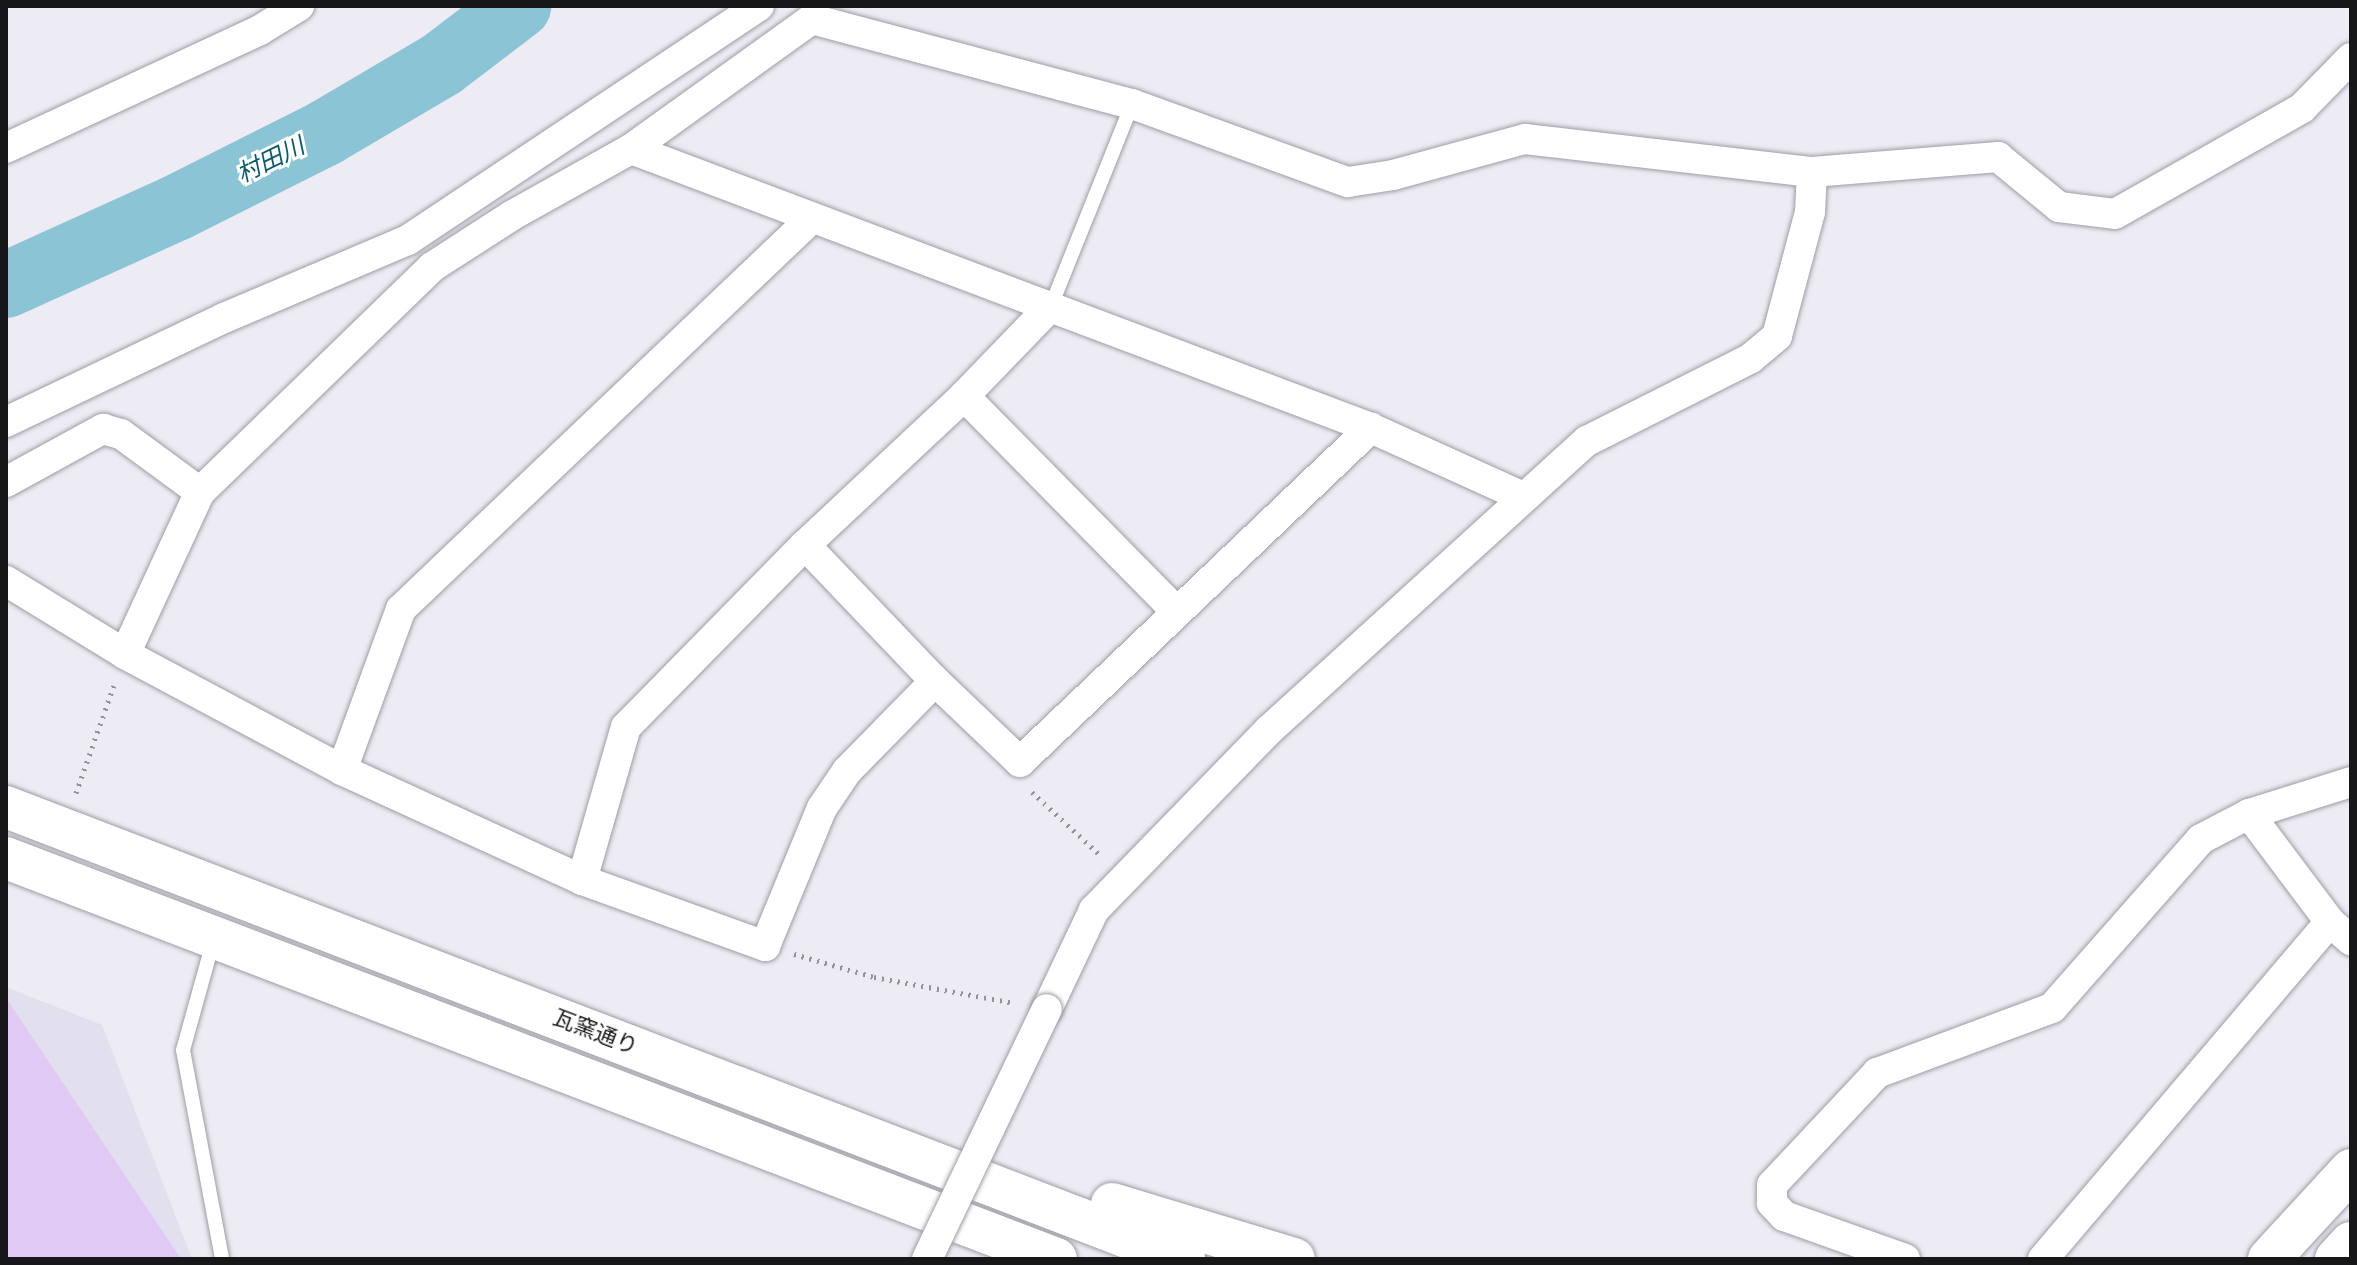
<!DOCTYPE html>
<meta charset="utf-8">
<style>
body{margin:0}
#map{position:relative;width:2357px;height:1265px;overflow:hidden;background:#edebf3;font-family:"Noto Sans","Noto Sans JP",sans-serif}
div>[style]{position:absolute}
.built>*{inset:0;background:#e2dfee}
.river>*{height:66px;margin:-33px;padding:0 33px;transform-origin:33px;border-radius:33px;background:#8ac4d5}
.building>*{inset:0;background:#e0c9f5}
.path>*{height:5px;margin-top:-2.5px;transform-origin:0;background:repeating-linear-gradient(90deg,#939297 0 2px,transparent 0 8px)}
.roads{filter:drop-shadow(0 0 2px #9e9da4) drop-shadow(0 0 2px #9e9da4)}
.lane>*{height:14px;margin:-7px;padding:0 7px;transform-origin:7px;border-radius:7px;background:#fff}
.street>*{height:30px;margin:-15px;padding:0 15px;transform-origin:15px;border-radius:15px;background:#fff}
.secondary>*{height:42px;margin:-21px;padding:0 21px;transform-origin:21px;border-radius:21px;background:#fff}
.bridges{filter:drop-shadow(0 0 2px #9e9da4) drop-shadow(0 0 2px #9e9da4)}
.street-bridge>*{height:30px;margin:-15px;padding:0 15px;transform-origin:15px;border-radius:15px;background:#fff}
span{translate:-50% -50%;white-space:nowrap;text-align:center;line-height:1.15;-webkit-text-stroke:6px #fff;paint-order:stroke}
.street-label{font-size:22px;color:#171719}
.water-label{font-size:24px;color:#065a6c;font-style:italic}
.frame{position:absolute;inset:0;border:8px solid #171719;pointer-events:none}
</style>
<div id="map">
<div class="built">
<i style="clip-path:polygon(6px 987px,102px 1025px,192px 1259px,6px 1259px)"></i>
</div>
<div class="river">
<i style="left:6px;top:285px;width:187px;rotate:-24.4deg"></i>
<i style="left:176px;top:208px;width:167px;rotate:-26.7deg"></i>
<i style="left:325px;top:133px;width:136px;rotate:-30.5deg"></i>
<i style="left:442px;top:64px;width:96px;rotate:-37.3deg"></i>
</div>
<div class="building">
<i style="clip-path:polygon(6px 998px,181px 1259px,6px 1259px)"></i>
</div>
<div class="path">
<i style="left:1032px;top:792px;width:94px;rotate:42.8deg"></i>
<i style="left:76px;top:793px;width:114px;rotate:-70.6deg"></i>
<i style="left:794px;top:954px;width:83px;rotate:16deg"></i>
<i style="left:874px;top:977px;width:142px;rotate:10.5deg"></i>
</div>
<div class="roads">
<div class="lane">
<i style="left:1051px;top:306px;width:218px;rotate:-68.1deg"></i>
<i style="left:213px;top:942px;width:112px;rotate:105.5deg"></i>
<i style="left:183px;top:1050px;width:213px;rotate:79.4deg"></i>
</div>
<div class="street">
<i style="left:6px;top:148px;width:280px;rotate:-24.9deg"></i>
<i style="left:260px;top:30px;width:46px;rotate:-31.6deg"></i>
<i style="left:631px;top:149px;width:791px;rotate:20.66deg"></i>
<i style="left:1371px;top:428px;width:167px;rotate:24.4deg"></i>
<i style="left:964px;top:396px;width:302px;rotate:45.4deg"></i>
<i style="left:6px;top:422px;width:242px;rotate:-25.5deg"></i>
<i style="left:224px;top:318px;width:200px;rotate:-23deg"></i>
<i style="left:408px;top:240px;width:422px;rotate:-33.7deg"></i>
<i style="left:6px;top:482px;width:111px;rotate:-28.7deg"></i>
<i style="left:103px;top:429px;width:19px;rotate:16deg"></i>
<i style="left:121px;top:434px;width:98px;rotate:36.3deg"></i>
<i style="left:805px;top:545px;width:188px;rotate:46.3deg"></i>
<i style="left:935px;top:681px;width:117px;rotate:43.6deg"></i>
<i style="left:1020px;top:762px;width:485px;rotate:-43.6deg"></i>
<i style="left:6px;top:581px;width:140px;rotate:31.5deg"></i>
<i style="left:125px;top:654px;width:246px;rotate:28.1deg"></i>
<i style="left:342px;top:770px;width:264px;rotate:24.6deg"></i>
<i style="left:582px;top:880px;width:195px;rotate:19.8deg"></i>
<i style="left:765px;top:946px;width:149px;rotate:-67.6deg"></i>
<i style="left:822px;top:808px;width:45px;rotate:-56deg"></i>
<i style="left:847px;top:771px;width:126px;rotate:-45.6deg"></i>
<i style="left:125px;top:654px;width:179px;rotate:-65.2deg"></i>
<i style="left:200px;top:492px;width:323px;rotate:-44.1deg"></i>
<i style="left:432px;top:267px;width:94px;rotate:-32.8deg"></i>
<i style="left:511px;top:216px;width:137px;rotate:-29.2deg"></i>
<i style="left:631px;top:149px;width:223px;rotate:-35.7deg"></i>
<i style="left:812px;top:19px;width:331px;rotate:14.9deg"></i>
<i style="left:1132px;top:104px;width:230px;rotate:19.9deg"></i>
<i style="left:1348px;top:182px;width:46px;rotate:-8.8deg"></i>
<i style="left:1393px;top:175px;width:137px;rotate:-15.3deg"></i>
<i style="left:1525px;top:139px;width:289px;rotate:6.6deg"></i>
<i style="left:1812px;top:172px;width:187px;rotate:-4.6deg"></i>
<i style="left:1998px;top:157px;width:79px;rotate:39.3deg"></i>
<i style="left:2059px;top:207px;width:56px;rotate:7.1deg"></i>
<i style="left:2115px;top:214px;width:215px;rotate:-29.5deg"></i>
<i style="left:2302px;top:108px;width:70px;rotate:-45.6deg"></i>
<i style="left:342px;top:770px;width:171px;rotate:-69.9deg"></i>
<i style="left:401px;top:609px;width:567px;rotate:-43.57deg"></i>
<i style="left:2249px;top:814px;width:135px;rotate:53.1deg"></i>
<i style="left:2330px;top:922px;width:28px;rotate:41deg"></i>
<i style="left:582px;top:880px;width:159px;rotate:-74deg"></i>
<i style="left:626px;top:727px;width:255px;rotate:-45.5deg"></i>
<i style="left:805px;top:545px;width:218px;rotate:-43.1deg"></i>
<i style="left:964px;top:396px;width:125px;rotate:-46deg"></i>
<i style="left:1047px;top:1009px;width:110px;rotate:-64.6deg"></i>
<i style="left:1094px;top:910px;width:251px;rotate:-45.8deg"></i>
<i style="left:1269px;top:730px;width:430px;rotate:-42.3deg"></i>
<i style="left:1587px;top:441px;width:184px;rotate:-26.8deg"></i>
<i style="left:1751px;top:358px;width:34px;rotate:-40deg"></i>
<i style="left:1777px;top:336px;width:128px;rotate:-75.1deg"></i>
<i style="left:1810px;top:212px;width:40px;rotate:-87.1deg"></i>
<i style="left:1905px;top:1259px;width:128px;rotate:-160.4deg"></i>
<i style="left:1784px;top:1216px;width:18px;rotate:-133deg"></i>
<i style="left:1772px;top:1203px;width:18px;rotate:-90deg"></i>
<i style="left:1772px;top:1185px;width:154px;rotate:-46.8deg"></i>
<i style="left:1877px;top:1073px;width:187px;rotate:-20.4deg"></i>
<i style="left:2052px;top:1008px;width:225px;rotate:-48.6deg"></i>
<i style="left:2201px;top:839px;width:54px;rotate:-27.5deg"></i>
<i style="left:2249px;top:814px;width:107px;rotate:-17.4deg"></i>
<i style="left:2043px;top:1259px;width:443px;rotate:-49.6deg"></i>
</div>
<div class="secondary">
<i style="left:6px;top:807px;width:1262px;rotate:20.99deg"></i>
<i style="left:6px;top:858px;width:1124px;rotate:20.9deg"></i>
<i style="left:1112px;top:1204px;width:190px;rotate:16.8deg"></i>
<i style="left:2269px;top:1259px;width:121px;rotate:-47.3deg"></i>
<i style="left:2336px;top:1259px;width:22px;rotate:-47deg"></i>
</div>
</div>
<div class="bridges">
<div class="street-bridge">
<i style="left:927px;top:1259px;width:277px;rotate:-64.4deg"></i>
</div>
</div>
<div class="street-label">
<span style="left:596px;top:1031px;rotate:21deg">瓦窯通り</span>
</div>
<div class="water-label">
<span style="left:270px;top:159px;rotate:-26deg">村田川</span>
</div>
<div class="frame"></div>
</div>
